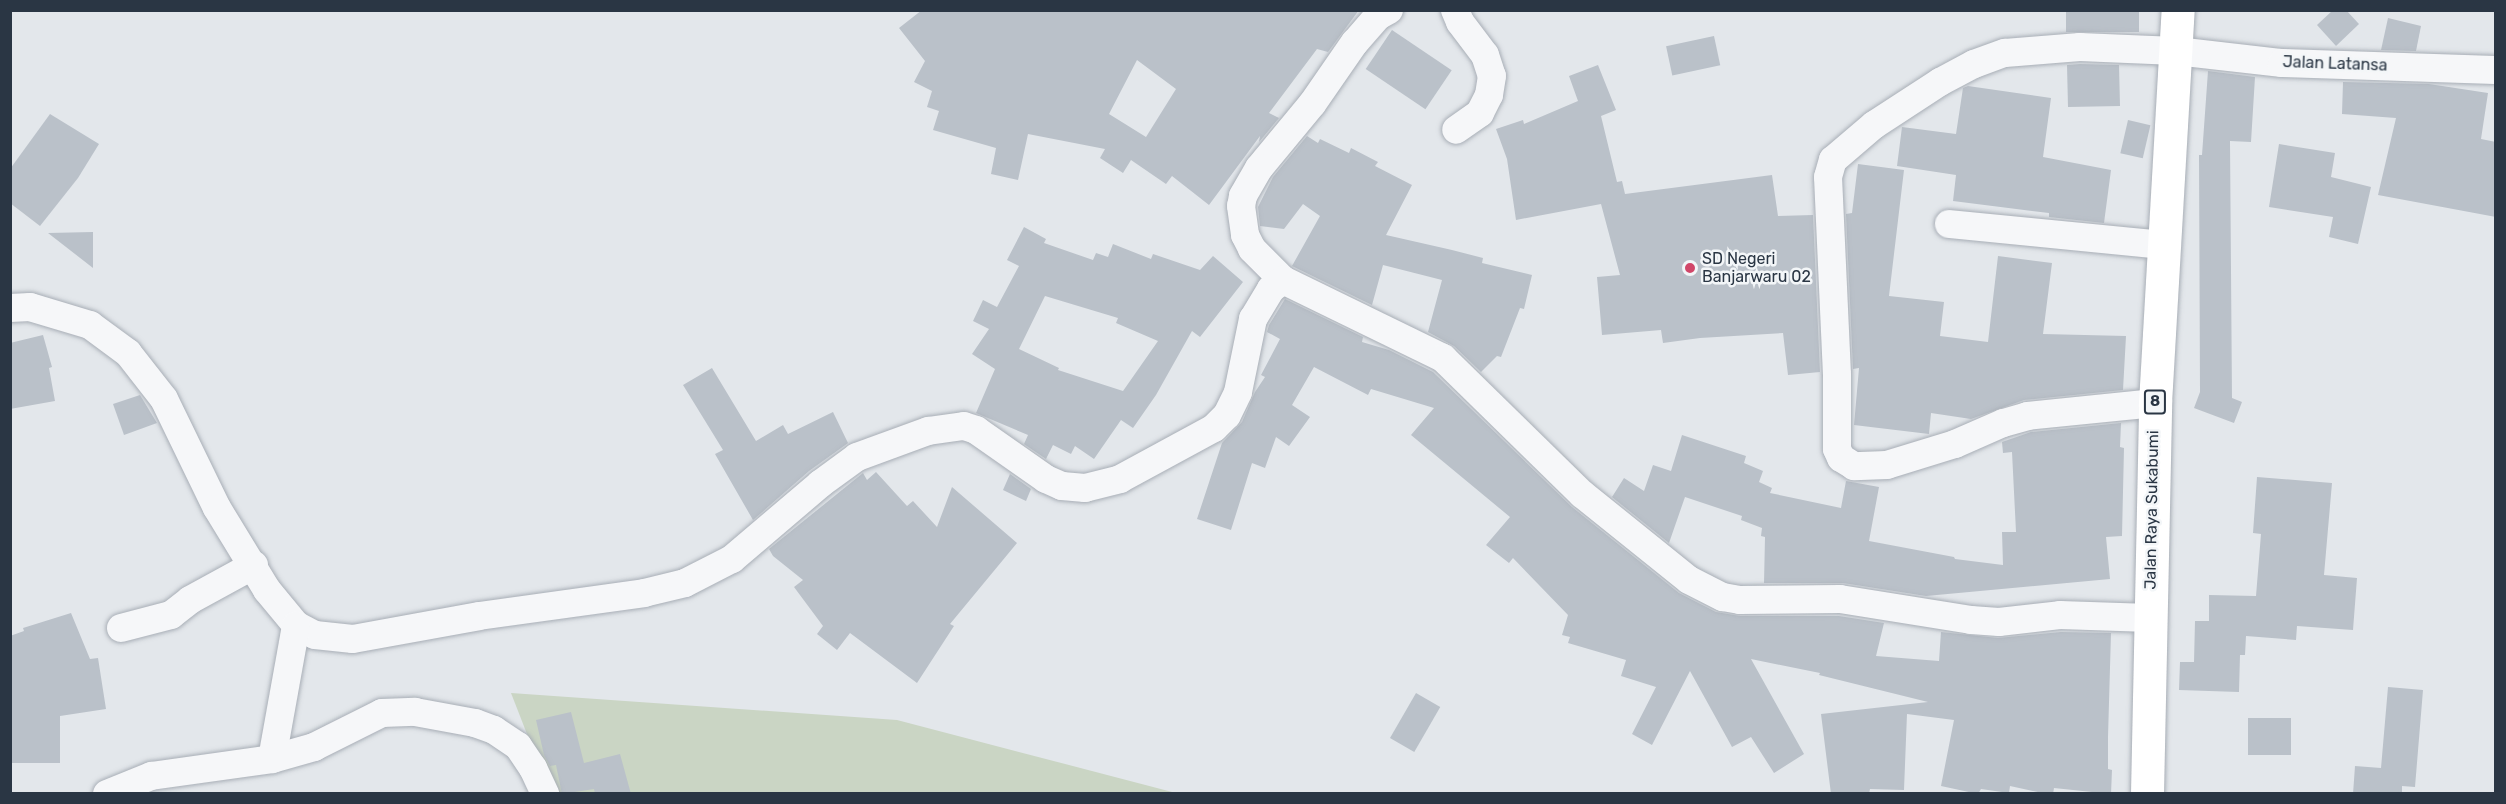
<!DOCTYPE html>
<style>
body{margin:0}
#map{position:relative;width:2506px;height:804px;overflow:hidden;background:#e3e7eb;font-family:Rubik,sans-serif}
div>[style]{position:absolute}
.green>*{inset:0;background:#cad5c4}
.building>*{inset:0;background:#bac1c9;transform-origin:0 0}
.roads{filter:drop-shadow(0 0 2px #a8aeb6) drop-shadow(0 0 2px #a8aeb6)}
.minor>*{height:28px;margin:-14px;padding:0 14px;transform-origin:14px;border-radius:14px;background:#f6f7f9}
.highway>*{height:33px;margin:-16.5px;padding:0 16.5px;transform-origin:16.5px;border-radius:16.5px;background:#fff}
.dots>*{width:16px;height:16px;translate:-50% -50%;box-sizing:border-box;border:3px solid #f3f6f8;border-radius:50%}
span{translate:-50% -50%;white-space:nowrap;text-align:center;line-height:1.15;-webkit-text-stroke:5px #f3f6f8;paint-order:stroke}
.shield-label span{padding:2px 4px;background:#f3f6f8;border:2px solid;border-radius:4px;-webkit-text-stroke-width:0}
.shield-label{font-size:15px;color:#2a3644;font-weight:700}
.street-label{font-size:16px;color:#2a3644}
.poi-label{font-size:16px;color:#2a3644}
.left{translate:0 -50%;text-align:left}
.frame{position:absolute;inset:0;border:12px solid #2a3644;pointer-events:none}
</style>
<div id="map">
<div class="green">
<i style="clip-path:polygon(511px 693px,897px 720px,1176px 793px,550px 793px)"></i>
</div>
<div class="building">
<i style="clip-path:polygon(evenodd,922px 10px,1359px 10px,1328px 52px,1317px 49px,1269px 113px,1279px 118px,1259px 142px,1260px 136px,1209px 205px,1172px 176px,1166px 184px,1131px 160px,1123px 173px,1100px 158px,1105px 149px,1028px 134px,1018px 180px,991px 174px,996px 148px,933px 130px,939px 111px,927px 107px,932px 91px,914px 82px,925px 61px,899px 28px,922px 10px,1137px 60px,1176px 89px,1146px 137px,1109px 114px,1137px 60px)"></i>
<i style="left:2066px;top:10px;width:73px;height:22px"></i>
<i style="clip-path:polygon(2333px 10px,2346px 10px,2359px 24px,2336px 46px,2317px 25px)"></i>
<i style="clip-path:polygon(2388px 18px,2421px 26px,2416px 51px,2381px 50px)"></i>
<i style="left:1392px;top:30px;width:72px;height:47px;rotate:34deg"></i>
<i style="left:1714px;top:36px;width:30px;height:49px;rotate:78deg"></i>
<i style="clip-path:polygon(2080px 64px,2119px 65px,2120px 106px,2068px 107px,2067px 65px)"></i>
<i style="clip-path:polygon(1598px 65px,1616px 110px,1601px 116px,1617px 182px,1622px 181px,1625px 194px,1772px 175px,1778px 216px,1813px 215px,1820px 372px,1788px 375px,1783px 333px,1700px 338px,1663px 343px,1661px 330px,1602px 335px,1597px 277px,1620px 275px,1601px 204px,1516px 220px,1507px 159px,1496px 129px,1523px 120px,1524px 124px,1578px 101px,1569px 76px)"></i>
<i style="clip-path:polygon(2208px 71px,2255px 77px,2251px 142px,2230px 141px,2232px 398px,2242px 402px,2234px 423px,2194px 408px,2200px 392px,2199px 155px,2202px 155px)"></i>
<i style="clip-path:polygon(2343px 82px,2429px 84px,2488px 93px,2481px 139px,2496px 142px,2496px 217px,2378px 195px,2396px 118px,2342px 114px)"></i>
<i style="clip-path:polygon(1968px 86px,2051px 98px,2043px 157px,2111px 170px,2104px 223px,2049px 217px,2049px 213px,1953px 201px,1956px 175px,1897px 166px,1902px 127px,1956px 134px,1963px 88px)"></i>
<i style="clip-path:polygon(50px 114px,99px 144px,78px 178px,40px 226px,10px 203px,10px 169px)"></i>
<i style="left:2128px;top:120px;width:23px;height:34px;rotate:13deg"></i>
<i style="clip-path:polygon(1307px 136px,1318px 143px,1320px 139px,1349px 153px,1351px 148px,1378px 162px,1375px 166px,1412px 185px,1386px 235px,1452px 250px,1483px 258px,1482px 263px,1532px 275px,1524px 309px,1520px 308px,1501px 357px,1497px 356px,1481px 372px,1454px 346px,1428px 332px,1442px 280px,1383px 265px,1372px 305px,1292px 266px,1320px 216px,1303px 204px,1284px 229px,1260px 226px,1258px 207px,1273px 177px)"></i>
<i style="clip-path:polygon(2279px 144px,2335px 153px,2331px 177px,2371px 187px,2358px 244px,2329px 237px,2333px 217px,2269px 207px)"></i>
<i style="clip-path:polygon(1858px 164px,1904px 170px,1889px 296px,1944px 302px,1940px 336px,1988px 342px,1998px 256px,2052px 263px,2043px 334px,2126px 336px,2123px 390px,2024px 400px,1971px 419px,1931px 413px,1929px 434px,1854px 425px,1859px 368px,1853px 369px,1846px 214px,1852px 213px)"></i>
<i style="clip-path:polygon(evenodd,1024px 227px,1046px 239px,1044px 243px,1093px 260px,1096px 253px,1108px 257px,1113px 244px,1151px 259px,1153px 254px,1200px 270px,1213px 256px,1243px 282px,1200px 337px,1192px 331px,1156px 395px,1133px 428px,1121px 420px,1094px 459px,1075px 446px,1071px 454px,1053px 445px,1046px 459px,1024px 444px,1028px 435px,976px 413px,995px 369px,972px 354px,989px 329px,973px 321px,983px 300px,997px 307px,1019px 266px,1007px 260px,1024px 227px,1045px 296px,1118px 318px,1116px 323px,1158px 341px,1123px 391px,1058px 370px,1059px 368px,1019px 349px,1045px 296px)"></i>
<i style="clip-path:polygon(93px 232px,93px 268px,48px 233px)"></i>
<i style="clip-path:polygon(1285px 299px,1363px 337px,1362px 342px,1389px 350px,1433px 372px,1572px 507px,1679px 593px,1716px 612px,1740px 616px,1839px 616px,1884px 623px,1876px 656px,1939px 661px,1941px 632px,1998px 638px,2061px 632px,2111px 633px,2108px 737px,2108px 769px,2112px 770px,2111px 794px,2054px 788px,2053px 794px,2047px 794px,2010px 786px,2009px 793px,1981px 789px,1978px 794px,1941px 786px,1954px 720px,1907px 714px,1904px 790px,1870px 789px,1869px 794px,1831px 794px,1821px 714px,1928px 702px,1819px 675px,1820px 673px,1751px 659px,1804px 754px,1774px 773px,1751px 737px,1732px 747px,1690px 671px,1652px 745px,1632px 734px,1656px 687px,1621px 676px,1626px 660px,1568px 643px,1570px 637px,1562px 635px,1568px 615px,1513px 558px,1509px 563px,1486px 545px,1510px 517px,1411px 435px,1434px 408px,1371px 389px,1368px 395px,1314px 367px,1292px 405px,1310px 417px,1289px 446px,1276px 437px,1265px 468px,1252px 463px,1231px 530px,1197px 519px,1222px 443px,1242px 422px,1255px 392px,1265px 377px,1261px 375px,1280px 339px,1267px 332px,1269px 325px)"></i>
<i style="clip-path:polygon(43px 335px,52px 367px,49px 368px,55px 401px,10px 409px,10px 343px)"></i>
<i style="clip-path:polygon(712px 368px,756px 441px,783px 425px,788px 434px,833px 412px,848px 443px,809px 471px,753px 520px,715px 454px,723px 450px,683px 385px)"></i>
<i style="clip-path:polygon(140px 395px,157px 423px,124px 435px,113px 404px)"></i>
<i style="clip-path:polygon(2121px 423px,2120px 447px,2124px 448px,2122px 536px,2106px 537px,2110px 579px,1926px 596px,1843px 583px,1764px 583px,1765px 537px,1761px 536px,1762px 528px,1741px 520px,1742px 516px,1685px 497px,1669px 543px,1612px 497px,1624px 478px,1644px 491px,1653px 465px,1671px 471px,1682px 435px,1746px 456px,1744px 463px,1763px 471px,1759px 482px,1772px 488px,1770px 493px,1841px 508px,1846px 481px,1879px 487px,1869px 541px,1954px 557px,1955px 559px,2003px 565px,2002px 532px,2016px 532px,2012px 452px,2003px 453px,2002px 442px,2031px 432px)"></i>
<i style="clip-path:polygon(876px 472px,907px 506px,913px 501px,937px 527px,952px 487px,1017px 543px,950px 624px,954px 626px,917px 683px,850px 633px,837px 650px,817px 634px,823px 626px,794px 587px,803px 580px,773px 556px,769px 549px,863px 473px,867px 480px)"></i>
<i style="clip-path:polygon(1010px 474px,1031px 489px,1026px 501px,1003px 490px)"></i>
<i style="clip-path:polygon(2257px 477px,2332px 483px,2324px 575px,2357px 578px,2353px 630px,2297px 626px,2296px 640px,2246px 636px,2245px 655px,2240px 655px,2239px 692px,2179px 690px,2180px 662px,2194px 662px,2195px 621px,2209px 621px,2209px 595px,2256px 596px,2261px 534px,2253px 533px)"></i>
<i style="clip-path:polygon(71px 613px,90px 659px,98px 658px,106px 709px,60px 716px,60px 763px,10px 763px,10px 636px,24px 631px,23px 628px)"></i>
<i style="clip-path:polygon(2388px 687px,2423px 690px,2415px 787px,2402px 786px,2402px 794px,2353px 794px,2355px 766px,2381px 768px)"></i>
<i style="left:1416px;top:693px;width:28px;height:52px;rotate:30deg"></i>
<i style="clip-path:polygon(571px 712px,584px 763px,620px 754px,631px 794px,595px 794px,594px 789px,562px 794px,556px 765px,550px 766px,544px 755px,536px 720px)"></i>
<i style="left:2291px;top:718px;width:37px;height:43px;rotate:90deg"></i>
</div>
<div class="roads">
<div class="minor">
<i style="left:1389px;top:10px;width:13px;rotate:151deg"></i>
<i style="left:1378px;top:16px;width:35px;rotate:131deg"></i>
<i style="left:1355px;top:42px;width:75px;rotate:124.7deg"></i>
<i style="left:1312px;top:104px;width:83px;rotate:129.6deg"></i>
<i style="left:1259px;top:168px;width:32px;rotate:120deg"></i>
<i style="left:1243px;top:196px;width:10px;rotate:101deg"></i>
<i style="left:1241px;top:206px;width:29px;rotate:82deg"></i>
<i style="left:1245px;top:235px;width:16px;rotate:63deg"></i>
<i style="left:1252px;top:249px;width:44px;rotate:45deg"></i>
<i style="left:1283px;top:280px;width:178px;rotate:26deg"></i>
<i style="left:1443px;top:358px;width:194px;rotate:44.4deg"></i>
<i style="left:1582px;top:494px;width:137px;rotate:38.8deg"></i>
<i style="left:1689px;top:580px;width:38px;rotate:27deg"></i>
<i style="left:1723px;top:597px;width:17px;rotate:10deg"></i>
<i style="left:1740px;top:600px;width:100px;rotate:-0.6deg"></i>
<i style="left:1840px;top:599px;width:133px;rotate:9.1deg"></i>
<i style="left:1971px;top:620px;width:28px;rotate:4deg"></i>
<i style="left:1999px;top:622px;width:61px;rotate:-6.5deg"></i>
<i style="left:2060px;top:615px;width:90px;rotate:1.9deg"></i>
<i style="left:1455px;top:10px;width:13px;rotate:67deg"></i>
<i style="left:1460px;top:22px;width:41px;rotate:52.9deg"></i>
<i style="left:1485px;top:55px;width:22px;rotate:72deg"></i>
<i style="left:1492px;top:76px;width:19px;rotate:99deg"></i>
<i style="left:1489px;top:95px;width:20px;rotate:117deg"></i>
<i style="left:1480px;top:113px;width:29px;rotate:145deg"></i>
<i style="left:1949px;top:224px;width:214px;rotate:5.6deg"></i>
<i style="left:10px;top:308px;width:20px;rotate:-3deg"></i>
<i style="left:30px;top:307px;width:63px;rotate:16.7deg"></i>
<i style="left:90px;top:325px;width:47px;rotate:36.4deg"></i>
<i style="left:128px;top:353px;width:58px;rotate:52deg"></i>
<i style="left:164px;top:399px;width:121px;rotate:64.1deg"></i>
<i style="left:217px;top:508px;width:96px;rotate:58.6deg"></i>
<i style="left:267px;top:590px;width:45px;rotate:50.4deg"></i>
<i style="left:296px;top:625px;width:21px;rotate:28deg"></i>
<i style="left:315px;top:635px;width:38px;rotate:6deg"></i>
<i style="left:353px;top:639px;width:128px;rotate:-10.3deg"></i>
<i style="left:479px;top:616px;width:167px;rotate:-7.9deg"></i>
<i style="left:644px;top:593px;width:42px;rotate:-13.7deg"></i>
<i style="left:685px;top:583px;width:53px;rotate:-27.1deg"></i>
<i style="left:732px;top:559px;width:116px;rotate:-40.4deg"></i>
<i style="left:820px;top:484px;width:46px;rotate:-36.1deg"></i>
<i style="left:857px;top:457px;width:76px;rotate:-20.1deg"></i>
<i style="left:928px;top:431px;width:36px;rotate:-8deg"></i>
<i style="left:964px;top:426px;width:13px;rotate:18deg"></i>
<i style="left:976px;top:430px;width:85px;rotate:35deg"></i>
<i style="left:1046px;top:479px;width:17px;rotate:24deg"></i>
<i style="left:1062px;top:486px;width:23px;rotate:5deg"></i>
<i style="left:1085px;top:488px;width:36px;rotate:-14deg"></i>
<i style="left:1120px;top:479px;width:107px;rotate:-28.5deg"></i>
<i style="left:1214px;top:428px;width:18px;rotate:-45deg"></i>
<i style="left:1227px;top:415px;width:25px;rotate:-64deg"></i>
<i style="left:1238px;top:392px;width:75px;rotate:-78.4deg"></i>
<i style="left:1253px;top:319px;width:35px;rotate:-59deg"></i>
<i style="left:1271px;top:289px;width:15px;rotate:-37deg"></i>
<i style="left:2155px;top:403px;width:128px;rotate:174.2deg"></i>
<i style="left:2028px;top:416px;width:26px;rotate:164deg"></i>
<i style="left:2003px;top:423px;width:52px;rotate:156.4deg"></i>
<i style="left:1955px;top:444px;width:71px;rotate:162.8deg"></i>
<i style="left:1887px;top:465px;width:33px;rotate:178deg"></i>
<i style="left:1854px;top:466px;width:15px;rotate:-148deg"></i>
<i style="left:1841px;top:458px;width:10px;rotate:-114deg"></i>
<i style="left:1837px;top:449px;width:74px;rotate:-90deg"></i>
<i style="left:1837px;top:375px;width:198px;rotate:-92.6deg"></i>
<i style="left:1828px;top:177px;width:18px;rotate:-74deg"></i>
<i style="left:1833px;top:160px;width:54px;rotate:-40.5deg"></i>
<i style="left:1874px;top:125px;width:79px;rotate:-33.1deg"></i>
<i style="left:1940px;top:82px;width:38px;rotate:-28deg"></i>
<i style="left:1974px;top:64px;width:33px;rotate:-20deg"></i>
<i style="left:2005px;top:53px;width:75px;rotate:-4.6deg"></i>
<i style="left:2080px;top:47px;width:96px;rotate:2.4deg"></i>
<i style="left:2176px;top:51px;width:107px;rotate:6.5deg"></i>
<i style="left:2282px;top:63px;width:214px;rotate:1.9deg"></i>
<i style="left:121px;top:628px;width:52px;rotate:-14.6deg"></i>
<i style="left:171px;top:615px;width:24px;rotate:-38deg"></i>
<i style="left:190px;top:600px;width:73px;rotate:-28.7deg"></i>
<i style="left:272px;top:759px;width:136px;rotate:-79.8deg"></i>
<i style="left:107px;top:794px;width:48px;rotate:-22.2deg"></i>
<i style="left:151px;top:776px;width:122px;rotate:-8deg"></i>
<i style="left:272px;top:759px;width:44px;rotate:-15.9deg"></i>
<i style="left:314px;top:747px;width:76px;rotate:-26.6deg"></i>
<i style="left:382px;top:713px;width:33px;rotate:-2deg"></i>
<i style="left:415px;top:712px;width:61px;rotate:10.4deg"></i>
<i style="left:475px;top:723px;width:20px;rotate:20deg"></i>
<i style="left:494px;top:730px;width:29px;rotate:34deg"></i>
<i style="left:518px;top:746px;width:27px;rotate:56deg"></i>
<i style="left:533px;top:768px;width:29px;rotate:65deg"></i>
</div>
<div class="highway">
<i style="left:2147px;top:794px;width:391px;rotate:-88.8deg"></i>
<i style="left:2155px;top:403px;width:394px;rotate:-86.7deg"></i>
</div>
</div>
<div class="dots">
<i style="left:1690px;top:268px;background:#d14769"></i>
</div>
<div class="shield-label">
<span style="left:2155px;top:402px">8</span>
</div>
<div class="street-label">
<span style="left:2335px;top:64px;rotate:2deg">Jalan Latansa</span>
<span style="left:2152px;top:510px;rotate:-89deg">Jalan Raya Sukabumi</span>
</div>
<div class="poi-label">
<span class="left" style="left:1702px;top:268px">SD Negeri<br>Banjarwaru 02</span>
</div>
<div class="frame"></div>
</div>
